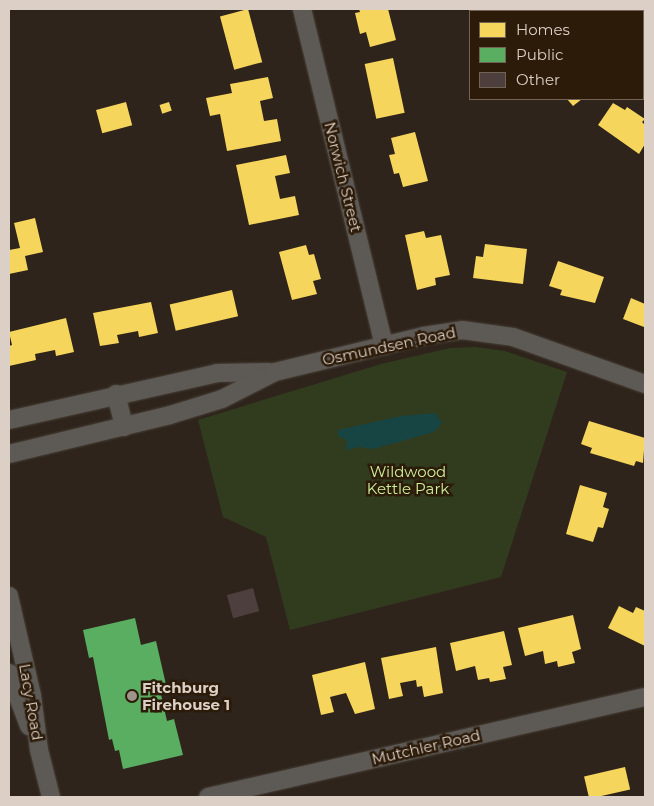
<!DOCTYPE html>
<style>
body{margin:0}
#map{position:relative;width:654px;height:806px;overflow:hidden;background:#2e241b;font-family:Montserrat,sans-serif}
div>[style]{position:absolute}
.green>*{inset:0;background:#313c1e}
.water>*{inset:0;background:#164544}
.homes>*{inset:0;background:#f6d55c;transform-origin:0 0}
.public>*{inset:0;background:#5aae61}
.building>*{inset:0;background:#4e3f3f;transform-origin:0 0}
.roads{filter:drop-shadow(0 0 1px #484038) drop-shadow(0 0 1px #484038)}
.minor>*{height:18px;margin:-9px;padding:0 9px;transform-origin:9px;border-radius:9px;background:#5d5955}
.dots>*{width:14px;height:14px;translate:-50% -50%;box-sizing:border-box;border:2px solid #2c1b09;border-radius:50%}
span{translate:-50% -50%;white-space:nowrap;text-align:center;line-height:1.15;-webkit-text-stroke:5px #2c1b09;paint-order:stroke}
.street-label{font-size:15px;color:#dcd0c6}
.park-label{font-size:15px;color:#ccf19a}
.poi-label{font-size:15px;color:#dcd0c6;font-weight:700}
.left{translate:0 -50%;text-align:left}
.frame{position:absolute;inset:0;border:10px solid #dcd0c6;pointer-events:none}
.legend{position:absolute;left:469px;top:10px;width:175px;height:90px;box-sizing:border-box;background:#2c1b09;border:1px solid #726355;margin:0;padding:6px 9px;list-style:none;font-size:15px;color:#dcd0c6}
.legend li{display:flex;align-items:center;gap:10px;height:25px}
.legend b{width:25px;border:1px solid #726355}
</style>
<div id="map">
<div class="green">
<i style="clip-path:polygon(475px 347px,505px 351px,567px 372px,501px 577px,290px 630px,266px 537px,223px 517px,198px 420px,381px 364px,450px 348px)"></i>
</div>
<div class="water">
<i style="clip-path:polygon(435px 413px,442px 423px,434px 432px,373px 449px,360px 447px,346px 450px,347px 440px,338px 436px,338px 430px,401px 416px)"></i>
</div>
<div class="homes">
<i style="left:248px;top:9px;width:55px;height:29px;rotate:75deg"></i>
<i style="clip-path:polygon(359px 9px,388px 9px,396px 40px,370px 47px,366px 32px,360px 34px,355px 13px,360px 12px)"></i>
<i style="left:496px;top:9px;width:35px;height:3px"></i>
<i style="left:393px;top:58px;width:56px;height:29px;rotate:78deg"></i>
<i style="clip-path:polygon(268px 77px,273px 98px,260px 101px,264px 121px,277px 119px,281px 141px,227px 151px,220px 114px,210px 116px,206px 98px,232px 93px,230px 84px)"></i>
<i style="clip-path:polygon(567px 99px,582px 99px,573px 106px)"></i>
<i style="left:126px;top:102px;width:24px;height:31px;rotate:75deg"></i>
<i style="left:169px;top:102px;width:9px;height:10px;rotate:72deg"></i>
<i style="clip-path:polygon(613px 103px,625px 110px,627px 107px,645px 119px,642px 122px,645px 125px,645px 144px,639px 154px,598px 125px)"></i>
<i style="clip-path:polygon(415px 132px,428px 181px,403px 187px,399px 173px,394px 174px,389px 155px,395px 154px,391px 138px)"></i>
<i style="clip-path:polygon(286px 155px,290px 173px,275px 176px,280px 199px,295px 196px,299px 215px,249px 225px,236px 165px)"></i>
<i style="clip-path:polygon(35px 218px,43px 252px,25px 256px,28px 270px,9px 274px,9px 250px,20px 248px,14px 223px)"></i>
<i style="clip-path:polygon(424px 231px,426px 238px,441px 235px,450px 275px,435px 278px,436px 285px,417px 290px,405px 235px)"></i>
<i style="clip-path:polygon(485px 244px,527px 249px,523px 284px,473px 278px,476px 256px,483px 257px)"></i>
<i style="clip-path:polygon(306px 245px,309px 255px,314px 254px,321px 279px,313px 281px,317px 294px,292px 300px,279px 252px)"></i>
<i style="clip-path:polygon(558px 261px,604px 277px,595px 303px,560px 295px,562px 290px,549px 286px)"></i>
<i style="left:232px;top:290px;width:27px;height:64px;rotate:77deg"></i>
<i style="clip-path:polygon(631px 298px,645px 304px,644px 327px,623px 319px)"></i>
<i style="clip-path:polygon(151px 302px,158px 333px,139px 337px,138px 331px,117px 335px,119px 343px,100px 346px,93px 313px)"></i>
<i style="clip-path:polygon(66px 318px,74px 352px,56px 356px,55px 350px,35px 354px,36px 360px,9px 366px,9px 346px,12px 345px,9px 332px)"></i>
<i style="clip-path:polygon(589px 421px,645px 438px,643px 463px,636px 461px,634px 466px,590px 453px,592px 448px,581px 444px)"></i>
<i style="clip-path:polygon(580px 485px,607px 493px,603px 507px,609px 509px,603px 528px,598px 527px,593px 542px,566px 534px)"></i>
<i style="clip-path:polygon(619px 606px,633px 613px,636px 607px,645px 611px,645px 646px,608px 628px)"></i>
<i style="clip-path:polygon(573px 615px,581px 649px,572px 652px,575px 663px,558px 667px,557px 661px,545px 664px,543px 651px,525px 656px,518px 628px)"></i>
<i style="clip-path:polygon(504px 631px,512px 665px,503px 667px,506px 679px,490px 682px,489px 678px,478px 680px,475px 666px,456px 671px,450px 643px)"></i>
<i style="clip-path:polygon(436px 647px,443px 693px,424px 697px,422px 686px,417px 687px,416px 680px,400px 683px,403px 696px,389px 699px,381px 658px)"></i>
<i style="clip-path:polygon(365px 662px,375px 709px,355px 714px,346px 693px,330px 697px,334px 712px,321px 715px,312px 675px)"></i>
<i style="left:625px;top:767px;width:23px;height:42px;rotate:77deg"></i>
</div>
<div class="public">
<i style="clip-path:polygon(135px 618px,141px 645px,156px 641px,167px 689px,160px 690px,167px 721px,174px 719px,183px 755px,123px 769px,119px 750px,115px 751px,112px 739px,109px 740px,93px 657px,89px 658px,83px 630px)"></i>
</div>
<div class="building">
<i style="left:253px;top:588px;width:24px;height:27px;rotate:75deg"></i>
</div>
<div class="roads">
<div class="minor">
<i style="left:302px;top:9px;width:347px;rotate:76.3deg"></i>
<i style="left:605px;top:9px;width:3px;rotate:45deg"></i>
<i style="left:643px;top:52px;width:3px;rotate:45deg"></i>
<i style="left:116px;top:394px;width:34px;rotate:76deg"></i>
<i style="left:9px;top:420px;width:213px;rotate:-12.7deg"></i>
<i style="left:217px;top:373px;width:52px;rotate:-1.1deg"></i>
<i style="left:9px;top:454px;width:166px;rotate:-13.6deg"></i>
<i style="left:170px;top:415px;width:54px;rotate:-17.1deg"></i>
<i style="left:222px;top:399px;width:59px;rotate:-27deg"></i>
<i style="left:275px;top:372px;width:153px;rotate:-13.6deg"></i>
<i style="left:424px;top:336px;width:38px;rotate:-9deg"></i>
<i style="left:462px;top:330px;width:51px;rotate:7.8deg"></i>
<i style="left:513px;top:337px;width:140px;rotate:19.6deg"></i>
<i style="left:9px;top:596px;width:103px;rotate:77deg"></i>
<i style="left:32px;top:696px;width:54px;rotate:82.6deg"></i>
<i style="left:39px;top:750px;width:49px;rotate:75.7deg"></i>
<i style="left:9px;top:673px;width:57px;rotate:69.3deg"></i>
<i style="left:208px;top:797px;width:448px;rotate:-12.9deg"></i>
</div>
</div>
<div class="dots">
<i style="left:132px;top:696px;background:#9f948a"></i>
</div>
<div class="street-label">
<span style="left:343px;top:177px;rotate:76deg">Norwich Street</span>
<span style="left:389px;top:346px;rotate:-12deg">Osmundsen Road</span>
<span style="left:31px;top:702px;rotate:80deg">Lacy Road</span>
<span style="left:426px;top:747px;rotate:-13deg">Mutchler Road</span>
</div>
<div class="park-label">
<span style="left:408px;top:480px">Wildwood<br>Kettle Park</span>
</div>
<div class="poi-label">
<span class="left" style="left:142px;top:696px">Fitchburg<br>Firehouse 1</span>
</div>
<div class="frame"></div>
<ul class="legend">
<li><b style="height:14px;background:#f6d55c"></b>Homes</li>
<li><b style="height:14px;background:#5aae61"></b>Public</li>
<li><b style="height:14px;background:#4e3f3f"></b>Other</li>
</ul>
</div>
